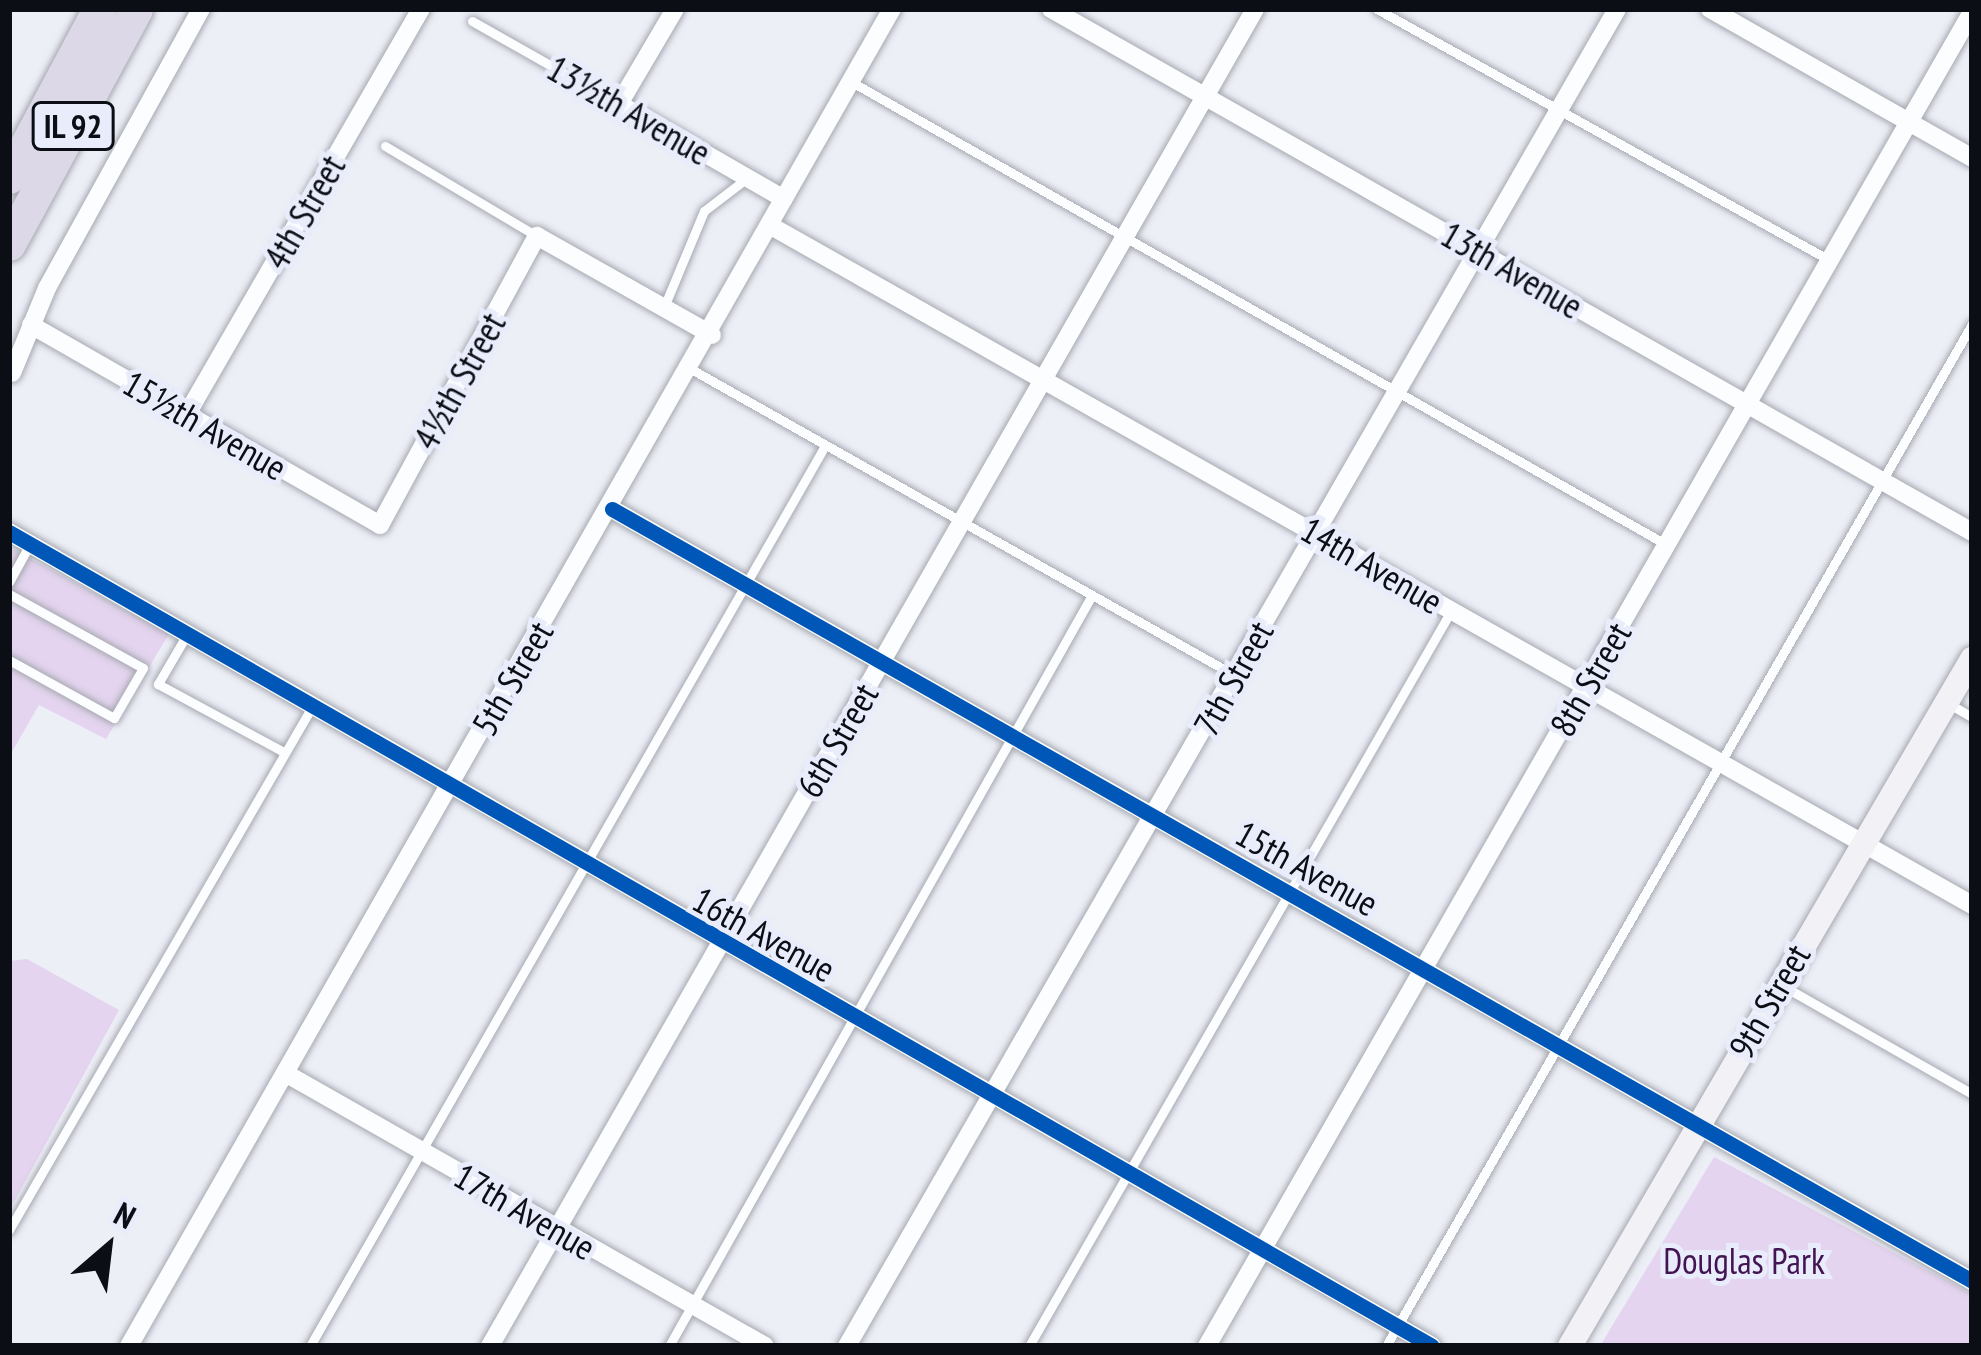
<!DOCTYPE html>
<meta charset="utf-8">
<style>
body{margin:0}
#map{position:relative;width:1981px;height:1355px;overflow:hidden;background:#edeff7;font-family:"PT Sans Narrow",sans-serif}
div>[style]{position:absolute}
.green>*{inset:0;background:#e4d4ef}
.roads{filter:drop-shadow(0 0 3px #a7a9b1) drop-shadow(0 0 3px #a7a9b1)}
.lane>*{height:9px;margin:-4.5px;padding:0 4.5px;transform-origin:4.5px;border-radius:4.5px;background:#fcfdfe}
.street>*{height:18px;margin:-9px;padding:0 9px;transform-origin:9px;border-radius:9px;background:#fcfdfe}
.secondary>*{height:24px;margin:-12px;padding:0 12px;transform-origin:12px;border-radius:12px;background:#f2f2f6}
.highway>*{height:33px;margin:-16.5px;padding:0 16.5px;transform-origin:16.5px;border-radius:16.5px;background:#dcd8e7}
.cycleway>*{height:15px;margin:-7.5px;padding:0 7.5px;transform-origin:7.5px;border-radius:7.5px;background:#0057b8}
span{translate:-50% -50%;white-space:nowrap;text-align:center;line-height:1.15;-webkit-text-stroke:10px #e9ecfb;paint-order:stroke}
.shield-label span{padding:3px 9px;background:#e9ecfb;border:3px solid;border-radius:9px;-webkit-text-stroke-width:0}
.shield-label{font-size:33px;color:#0c0e16;font-weight:700}
.street-label{font-size:36px;color:#0c0e16}
.park-label{font-size:36px;color:#431452}
.frame{position:absolute;inset:0;border:12px solid #0c0e16;pointer-events:none}
.north{position:absolute;left:48px;top:1187px;width:120px;height:120px;-webkit-text-stroke:9px #e9ecfb;paint-order:stroke;rotate:28deg;font-size:33px;font-weight:700;line-height:48px;text-align:center;color:#0c0e16}
.north::after{content:'';display:block;margin:auto;width:42px;height:54px;background:#0c0e16;clip-path:polygon(50% 0,100% 100%,50% 72%,0 100%)}
</style>
<div id="map">
<div class="green">
<i style="clip-path:polygon(9px 547px,169px 634px,106px 739px,39px 705px,9px 757px)"></i>
<i style="clip-path:polygon(27px 959px,119px 1010px,9px 1211px,9px 961px)"></i>
<i style="clip-path:polygon(1714px 1157px,1972px 1294px,1972px 1346px,1600px 1346px)"></i>
</div>
<div class="roads">
<div class="lane">
<i style="left:1377px;top:9px;width:519px;rotate:29.03deg"></i>
<i style="left:472px;top:21px;width:169px;rotate:29.5deg"></i>
<i style="left:850px;top:81px;width:940px;rotate:29.59deg"></i>
<i style="left:385px;top:146px;width:174px;rotate:30.7deg"></i>
<i style="left:664px;top:307px;width:104px;rotate:-67.4deg"></i>
<i style="left:704px;top:211px;width:54px;rotate:-37.5deg"></i>
<i style="left:691px;top:369px;width:623px;rotate:29.4deg"></i>
<i style="left:9px;top:582px;width:43px;rotate:-61.1deg"></i>
<i style="left:9px;top:594px;width:153px;rotate:28.9deg"></i>
<i style="left:143px;top:668px;width:58px;rotate:120.1deg"></i>
<i style="left:114px;top:718px;width:120px;rotate:-151.1deg"></i>
<i style="left:186px;top:636px;width:56px;rotate:120.3deg"></i>
<i style="left:158px;top:684px;width:143px;rotate:28.4deg"></i>
<i style="left:1951px;top:705px;width:24px;rotate:30deg"></i>
<i style="left:1783px;top:986px;width:218px;rotate:29.7deg"></i>
<i style="left:9px;top:1230px;width:607px;rotate:-59.93deg"></i>
<i style="left:310px;top:1346px;width:1033px;rotate:-60.23deg"></i>
<i style="left:669px;top:1346px;width:862px;rotate:-60.61deg"></i>
<i style="left:1029px;top:1346px;width:848px;rotate:-60.14deg"></i>
<i style="left:1386px;top:1346px;width:1178px;rotate:-60.17deg"></i>
</div>
<div class="street">
<i style="left:675px;top:9px;width:110px;rotate:120.5deg"></i>
<i style="left:619px;top:104px;width:190px;rotate:29.9deg"></i>
<i style="left:1051px;top:9px;width:1059px;rotate:29.59deg"></i>
<i style="left:1710px;top:9px;width:301px;rotate:29.6deg"></i>
<i style="left:771px;top:226px;width:1380px;rotate:29.48deg"></i>
<i style="left:31px;top:325px;width:402px;rotate:29.8deg"></i>
<i style="left:380px;top:525px;width:329px;rotate:-61.5deg"></i>
<i style="left:537px;top:236px;width:201px;rotate:29.5deg"></i>
<i style="left:12px;top:373px;width:92px;rotate:-67.6deg"></i>
<i style="left:47px;top:288px;width:319px;rotate:-61.1deg"></i>
<i style="left:187px;top:414px;width:468px;rotate:-60deg"></i>
<i style="left:612px;top:509px;width:1564px;rotate:29.58deg"></i>
<i style="left:9px;top:532px;width:1639px;rotate:29.77deg"></i>
<i style="left:285px;top:1073px;width:552px;rotate:29.63deg"></i>
<i style="left:129px;top:1346px;width:1539px;rotate:-60.29deg"></i>
<i style="left:490px;top:1346px;width:1540px;rotate:-60.22deg"></i>
<i style="left:847px;top:1346px;width:1543px;rotate:-60.06deg"></i>
<i style="left:1207px;top:1346px;width:1538px;rotate:-60.17deg"></i>
</div>
<div class="secondary">
<i style="left:1570px;top:1346px;width:796px;rotate:-59.67deg"></i>
</div>
<div class="highway">
<i style="left:9px;top:177px;width:191px;rotate:-61.8deg"></i>
<i style="left:9px;top:244px;width:267px;rotate:-61.6deg"></i>
</div>
</div>
<div class="cycleway">
<i style="left:612px;top:509px;width:1564px;rotate:29.58deg"></i>
<i style="left:9px;top:532px;width:1639px;rotate:29.77deg"></i>
</div>
<div class="shield-label">
<span style="left:73px;top:126px">IL 92</span>
</div>
<div class="street-label">
<span style="left:629px;top:110px;rotate:30deg">13½th Avenue</span>
<span style="left:304px;top:212px;rotate:-60deg">4th Street</span>
<span style="left:1512px;top:270px;rotate:30deg">13th Avenue</span>
<span style="left:459px;top:381px;rotate:-61deg">4½th Street</span>
<span style="left:205px;top:425px;rotate:30deg">15½th Avenue</span>
<span style="left:1372px;top:565px;rotate:30deg">14th Avenue</span>
<span style="left:512px;top:678px;rotate:-60deg">5th Street</span>
<span style="left:1233px;top:678px;rotate:-61deg">7th Street</span>
<span style="left:1590px;top:679px;rotate:-60deg">8th Street</span>
<span style="left:837px;top:740px;rotate:-60deg">6th Street</span>
<span style="left:1307px;top:868px;rotate:29deg">15th Avenue</span>
<span style="left:764px;top:934px;rotate:29deg">16th Avenue</span>
<span style="left:1769px;top:1001px;rotate:-60deg">9th Street</span>
<span style="left:525px;top:1211px;rotate:30deg">17th Avenue</span>
</div>
<div class="park-label">
<span style="left:1744px;top:1261px">Douglas Park</span>
</div>
<div class="frame"></div>
<div class="north">N</div>
</div>
